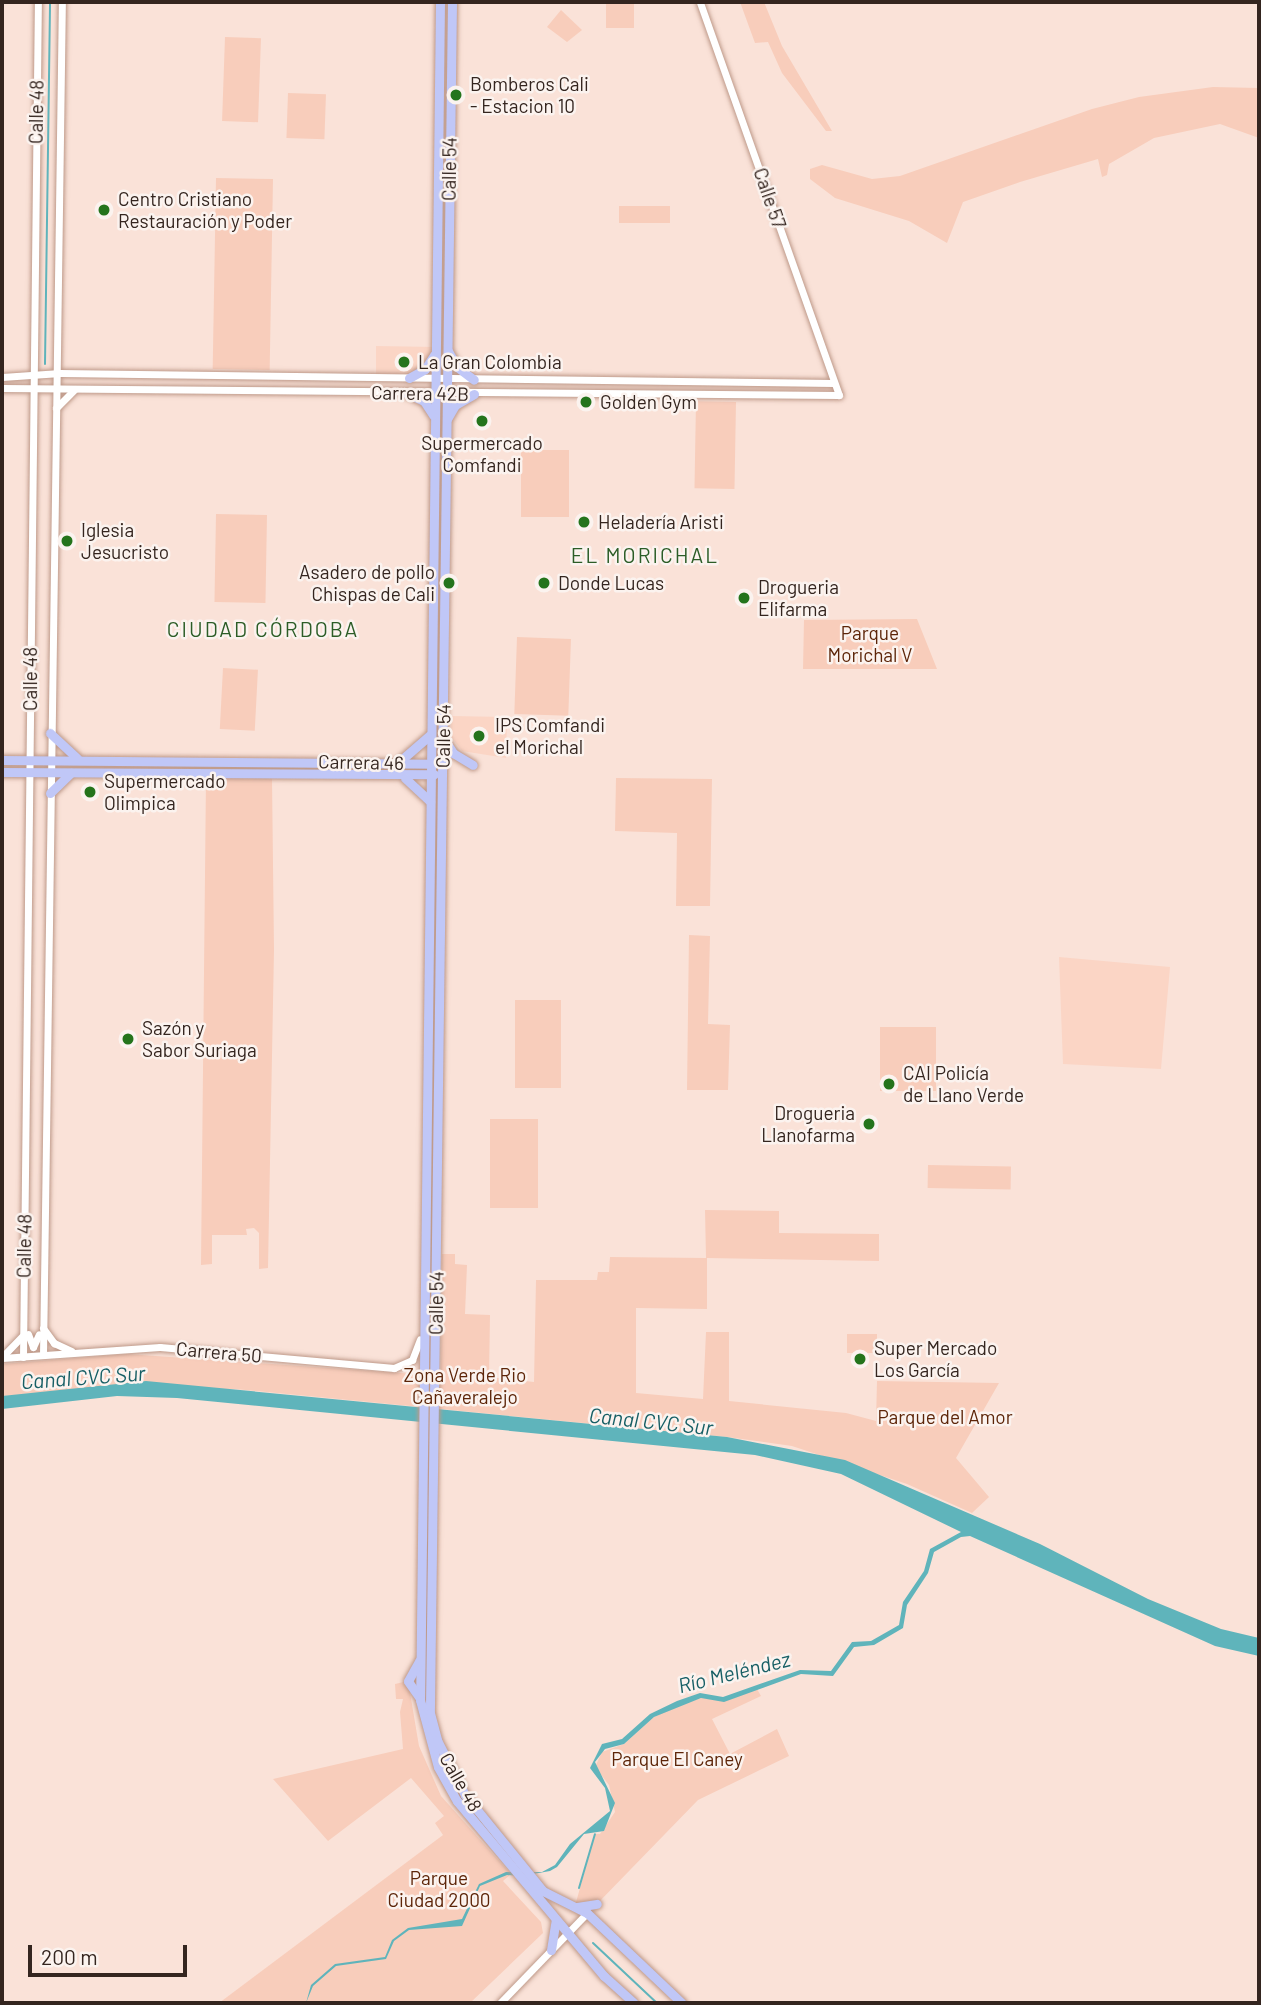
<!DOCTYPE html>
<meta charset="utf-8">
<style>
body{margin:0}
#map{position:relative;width:1261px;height:2005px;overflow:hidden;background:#fae2d8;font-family:Barlow,sans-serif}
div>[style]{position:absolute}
.built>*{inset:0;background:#fbd5c5}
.green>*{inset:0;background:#f8cdbb;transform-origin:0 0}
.water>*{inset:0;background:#5fb4bb}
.stream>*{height:2px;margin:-1px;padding:0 1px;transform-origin:1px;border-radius:1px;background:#5fb4bb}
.roads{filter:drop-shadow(0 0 2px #be9989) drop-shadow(0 0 2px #be9989)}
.minor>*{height:7px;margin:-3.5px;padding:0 3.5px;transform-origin:3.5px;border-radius:3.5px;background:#fff}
.major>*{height:9px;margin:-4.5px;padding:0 4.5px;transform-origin:4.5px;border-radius:4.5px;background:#c0c7f7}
.dots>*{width:19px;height:19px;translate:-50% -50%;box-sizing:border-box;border:4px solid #fbf3ef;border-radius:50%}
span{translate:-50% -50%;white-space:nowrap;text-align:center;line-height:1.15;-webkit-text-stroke:5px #fbf3ef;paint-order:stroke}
.poi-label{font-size:19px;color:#34251f}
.left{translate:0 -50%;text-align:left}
.right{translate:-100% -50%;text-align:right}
.street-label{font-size:19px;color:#34251f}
.park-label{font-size:19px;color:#5d2508}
.neighbourhood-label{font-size:21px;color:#2c5d27;letter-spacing:2px}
.water-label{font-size:21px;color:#175f65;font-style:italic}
.frame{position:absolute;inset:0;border:4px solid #34251f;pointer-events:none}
.scale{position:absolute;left:28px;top:1945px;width:159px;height:32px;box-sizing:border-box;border:4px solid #34251f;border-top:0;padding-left:9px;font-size:21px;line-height:24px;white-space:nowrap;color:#34251f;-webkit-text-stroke:5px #fbf3ef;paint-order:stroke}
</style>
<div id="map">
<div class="built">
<i style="clip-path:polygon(376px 346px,436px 347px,420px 373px,376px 378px)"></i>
<i style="clip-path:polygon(450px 716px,507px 717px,506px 758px,462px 751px,452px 738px)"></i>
<i style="clip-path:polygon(1059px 957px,1170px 967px,1161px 1069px,1063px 1064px)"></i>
</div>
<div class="green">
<i style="left:606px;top:2px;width:28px;height:26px"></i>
<i style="clip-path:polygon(740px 2px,764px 2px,782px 46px,832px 131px,826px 131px,782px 73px,768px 42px,755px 43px)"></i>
<i style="clip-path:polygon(561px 10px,582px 30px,567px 42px,547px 27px)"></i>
<i style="left:225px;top:37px;width:36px;height:84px;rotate:2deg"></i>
<i style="clip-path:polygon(1213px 87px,1259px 88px,1259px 138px,1220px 124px,1154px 138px,1109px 164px,1107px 175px,1102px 177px,1098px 159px,1020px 182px,963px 202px,947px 243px,909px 221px,835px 198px,810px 179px,810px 169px,822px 165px,872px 179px,900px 176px,1092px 109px,1139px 97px)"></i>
<i style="left:288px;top:93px;width:38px;height:45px;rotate:2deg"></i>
<i style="left:273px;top:179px;width:191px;height:57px;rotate:91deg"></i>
<i style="left:670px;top:206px;width:17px;height:51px;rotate:90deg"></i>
<i style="left:736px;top:402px;width:87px;height:40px;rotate:91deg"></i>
<i style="left:521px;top:450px;width:48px;height:67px"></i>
<i style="left:216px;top:514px;width:51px;height:88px;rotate:1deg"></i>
<i style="clip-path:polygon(917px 619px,937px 669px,803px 669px,804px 620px)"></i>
<i style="left:517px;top:637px;width:54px;height:77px;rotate:2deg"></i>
<i style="left:223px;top:668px;width:35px;height:61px;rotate:3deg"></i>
<i style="clip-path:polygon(206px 777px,272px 778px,274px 950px,268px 1268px,259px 1269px,259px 1233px,254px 1228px,246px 1229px,247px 1235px,212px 1235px,212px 1264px,201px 1265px)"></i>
<i style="clip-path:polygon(616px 778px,712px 779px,710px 906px,676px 906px,677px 833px,615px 831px)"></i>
<i style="clip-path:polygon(689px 935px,710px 936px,708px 1024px,730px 1025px,728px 1090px,687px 1090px)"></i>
<i style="left:515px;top:1000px;width:46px;height:88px"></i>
<i style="left:880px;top:1027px;width:56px;height:64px"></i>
<i style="left:490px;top:1119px;width:48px;height:89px"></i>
<i style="left:928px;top:1165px;width:83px;height:23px;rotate:1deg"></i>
<i style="clip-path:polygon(705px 1210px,779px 1211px,779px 1233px,879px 1234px,879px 1261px,707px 1258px,707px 1309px,636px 1308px,636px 1393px,703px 1399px,706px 1332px,729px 1332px,729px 1401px,846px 1413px,876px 1421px,877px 1381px,999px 1383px,956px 1458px,989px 1497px,972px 1513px,907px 1484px,792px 1446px,727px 1437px,235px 1389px,2px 1396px,2px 1364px,127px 1354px,415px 1374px,441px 1372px,442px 1254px,455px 1254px,455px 1264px,467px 1265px,465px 1314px,490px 1315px,489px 1377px,534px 1382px,536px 1280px,597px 1280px,598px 1272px,609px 1272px,610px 1257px,706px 1258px)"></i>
<i style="left:847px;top:1334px;width:30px;height:19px"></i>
<i style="clip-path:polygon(408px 1681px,419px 1746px,441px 1796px,511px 1874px,503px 1881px,541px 1922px,543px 1933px,470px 2003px,219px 2003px,443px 1835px,435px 1823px,444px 1816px,411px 1778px,328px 1841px,273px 1779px,403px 1749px,400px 1712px,403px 1699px,396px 1699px,395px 1684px)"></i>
<i style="clip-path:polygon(757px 1689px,761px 1696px,712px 1719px,730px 1754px,777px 1729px,789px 1756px,698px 1800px,597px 1904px,575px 1906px,595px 1834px,600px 1834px,615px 1812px,609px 1785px,595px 1767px,602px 1752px,624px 1744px,654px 1717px,676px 1706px,701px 1698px,731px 1699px)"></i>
</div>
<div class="water">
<i style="clip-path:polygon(146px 1381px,727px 1437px,845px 1460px,1040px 1544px,1148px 1599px,1221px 1629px,1259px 1638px,1259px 1656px,1215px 1646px,970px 1536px,961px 1537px,934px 1552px,928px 1573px,907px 1605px,903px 1628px,874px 1645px,854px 1647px,833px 1676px,801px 1674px,724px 1702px,701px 1698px,654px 1717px,624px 1744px,605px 1749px,595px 1762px,615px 1803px,604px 1831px,584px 1834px,557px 1867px,550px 1871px,522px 1876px,507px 1875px,480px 1886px,462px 1926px,409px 1930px,394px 1941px,386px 1959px,336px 1966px,313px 1986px,306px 2003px,311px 1985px,335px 1964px,385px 1957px,392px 1940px,408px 1928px,462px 1919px,479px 1884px,506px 1872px,542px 1872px,555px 1865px,570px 1844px,610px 1811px,605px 1788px,590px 1768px,602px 1744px,622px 1739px,650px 1714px,677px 1701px,700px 1693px,723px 1697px,800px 1670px,831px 1671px,852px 1642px,871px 1641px,899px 1625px,903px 1602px,924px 1571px,930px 1549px,961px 1532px,841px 1474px,755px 1455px,177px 1398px,117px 1396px,2px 1409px,2px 1396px)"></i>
</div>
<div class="stream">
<i style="left:45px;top:364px;width:362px;rotate:-89.2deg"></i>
<i style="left:579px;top:1888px;width:56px;rotate:-73.5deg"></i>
<i style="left:593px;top:1943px;width:88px;rotate:43.2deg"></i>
</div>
<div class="roads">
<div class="minor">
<i style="left:2px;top:377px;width:58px;rotate:-3.9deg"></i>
<i style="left:60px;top:373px;width:774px;rotate:0.74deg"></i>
<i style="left:2px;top:388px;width:837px;rotate:0.48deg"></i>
<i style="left:839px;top:395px;width:417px;rotate:-109.5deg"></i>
<i style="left:56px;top:408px;width:25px;rotate:-45deg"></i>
<i style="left:43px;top:1328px;width:19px;rotate:54deg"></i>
<i style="left:54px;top:1343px;width:19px;rotate:25deg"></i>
<i style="left:28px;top:1334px;width:14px;rotate:69deg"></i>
<i style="left:33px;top:1347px;width:14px;rotate:-65deg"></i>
<i style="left:43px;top:1355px;width:1353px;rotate:-89.2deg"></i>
<i style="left:2px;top:1357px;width:29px;rotate:-46deg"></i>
<i style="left:23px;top:1357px;width:1355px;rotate:-89.37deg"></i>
<i style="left:2px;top:1358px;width:158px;rotate:-4deg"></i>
<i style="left:160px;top:1347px;width:235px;rotate:5.1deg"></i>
<i style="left:394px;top:1368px;width:20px;rotate:-24deg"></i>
<i style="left:412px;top:1360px;width:22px;rotate:-69deg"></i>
<i style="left:500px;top:2003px;width:125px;rotate:-46deg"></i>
</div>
<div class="major">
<i style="left:440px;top:2px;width:1698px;rotate:90.67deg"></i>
<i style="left:420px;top:1700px;width:69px;rotate:75deg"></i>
<i style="left:438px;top:1767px;width:39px;rotate:61deg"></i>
<i style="left:457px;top:1801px;width:229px;rotate:50deg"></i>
<i style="left:604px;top:1976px;width:40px;rotate:42deg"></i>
<i style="left:452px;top:2px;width:1711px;rotate:90.74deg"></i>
<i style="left:430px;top:1713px;width:28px;rotate:75deg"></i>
<i style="left:437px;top:1740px;width:62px;rotate:63deg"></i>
<i style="left:465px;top:1795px;width:124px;rotate:50.9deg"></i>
<i style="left:543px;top:1891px;width:49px;rotate:26.6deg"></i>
<i style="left:587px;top:1913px;width:131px;rotate:43.5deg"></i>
<i style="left:448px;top:351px;width:18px;rotate:61deg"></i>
<i style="left:457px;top:367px;width:21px;rotate:37deg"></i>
<i style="left:409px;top:378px;width:18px;rotate:-29deg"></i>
<i style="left:425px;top:369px;width:17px;rotate:-57deg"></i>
<i style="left:406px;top:393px;width:20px;rotate:24deg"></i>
<i style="left:424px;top:401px;width:17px;rotate:57deg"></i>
<i style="left:447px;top:419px;width:16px;rotate:-60deg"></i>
<i style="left:455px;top:405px;width:22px;rotate:-30deg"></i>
<i style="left:50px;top:733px;width:37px;rotate:43deg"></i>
<i style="left:444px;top:739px;width:17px;rotate:57deg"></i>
<i style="left:453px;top:753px;width:23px;rotate:31deg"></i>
<i style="left:2px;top:760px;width:432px;rotate:0.5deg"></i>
<i style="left:400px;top:761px;width:40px;rotate:-41deg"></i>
<i style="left:2px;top:772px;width:432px;rotate:0.3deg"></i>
<i style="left:405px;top:778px;width:34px;rotate:43deg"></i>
<i style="left:50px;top:793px;width:29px;rotate:-44deg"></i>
<i style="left:419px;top:1697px;width:19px;rotate:-125deg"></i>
<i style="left:408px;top:1681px;width:23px;rotate:-61deg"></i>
<i style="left:577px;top:1907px;width:20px;rotate:-9deg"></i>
<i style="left:551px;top:1950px;width:30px;rotate:-81deg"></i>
</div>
</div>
<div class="dots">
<i style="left:456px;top:95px;background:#24741c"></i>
<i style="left:104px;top:210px;background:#24741c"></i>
<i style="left:404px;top:362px;background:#24741c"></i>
<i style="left:586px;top:402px;background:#24741c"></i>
<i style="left:482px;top:421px;background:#24741c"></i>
<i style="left:584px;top:522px;background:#24741c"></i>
<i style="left:67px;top:541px;background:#24741c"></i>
<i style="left:449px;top:583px;background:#24741c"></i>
<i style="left:544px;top:583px;background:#24741c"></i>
<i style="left:744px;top:598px;background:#24741c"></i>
<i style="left:479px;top:736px;background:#24741c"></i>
<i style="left:90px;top:792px;background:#24741c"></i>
<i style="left:128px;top:1039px;background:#24741c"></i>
<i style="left:889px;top:1084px;background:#24741c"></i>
<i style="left:869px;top:1124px;background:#24741c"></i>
<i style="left:860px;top:1359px;background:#24741c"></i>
</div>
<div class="poi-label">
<span class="left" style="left:470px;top:95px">Bomberos Cali<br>- Estacion 10</span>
<span class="left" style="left:118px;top:210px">Centro Cristiano<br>Restauración y Poder</span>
<span class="left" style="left:418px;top:362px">La Gran Colombia</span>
<span class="left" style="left:600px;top:402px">Golden Gym</span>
<span style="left:482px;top:454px">Supermercado<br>Comfandi</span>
<span class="left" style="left:598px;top:522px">Heladería Aristi</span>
<span class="left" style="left:81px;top:541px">Iglesia<br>Jesucristo</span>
<span class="right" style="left:435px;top:583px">Asadero de pollo<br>Chispas de Cali</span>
<span class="left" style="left:558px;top:583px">Donde Lucas</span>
<span class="left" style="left:758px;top:598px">Drogueria<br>Elifarma</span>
<span class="left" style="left:495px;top:736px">IPS Comfandi<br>el Morichal</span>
<span class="left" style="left:104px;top:792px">Supermercado<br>Olimpica</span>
<span class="left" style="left:142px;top:1039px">Sazón y<br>Sabor Suriaga</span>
<span class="left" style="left:903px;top:1084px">CAI Policía<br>de Llano Verde</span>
<span class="right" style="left:855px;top:1124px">Drogueria<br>Llanofarma</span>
<span class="left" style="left:874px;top:1359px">Super Mercado<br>Los García</span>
</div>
<div class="street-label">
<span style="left:36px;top:112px;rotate:-89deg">Calle 48</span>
<span style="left:449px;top:169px;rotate:-89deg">Calle 54</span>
<span style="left:770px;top:198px;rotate:71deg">Calle 57</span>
<span style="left:420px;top:393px;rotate:1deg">Carrera 42B</span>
<span style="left:30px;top:679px;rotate:-90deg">Calle 48</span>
<span style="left:443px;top:736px;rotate:-89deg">Calle 54</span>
<span style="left:361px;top:762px;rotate:1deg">Carrera 46</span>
<span style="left:24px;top:1246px;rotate:-89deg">Calle 48</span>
<span style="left:436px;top:1303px;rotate:-89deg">Calle 54</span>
<span style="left:219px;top:1352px;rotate:5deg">Carrera 50</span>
<span style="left:461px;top:1782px;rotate:60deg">Calle 48</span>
</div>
<div class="park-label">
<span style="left:870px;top:644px">Parque<br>Morichal V</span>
<span style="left:465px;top:1386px">Zona Verde Rio<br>Cañaveralejo</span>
<span style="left:945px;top:1417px">Parque del Amor</span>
<span style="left:677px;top:1759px">Parque El Caney</span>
<span style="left:439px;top:1889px">Parque<br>Ciudad 2000</span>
</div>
<div class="neighbourhood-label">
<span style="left:645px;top:555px">EL MORICHAL</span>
<span style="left:263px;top:629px">CIUDAD CÓRDOBA</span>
</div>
<div class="water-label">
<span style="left:83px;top:1377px;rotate:-4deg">Canal CVC Sur</span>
<span style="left:651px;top:1421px;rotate:6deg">Canal CVC Sur</span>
<span style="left:734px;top:1672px;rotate:-14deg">Río Meléndez</span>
</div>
<div class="frame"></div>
<div class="scale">200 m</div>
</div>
